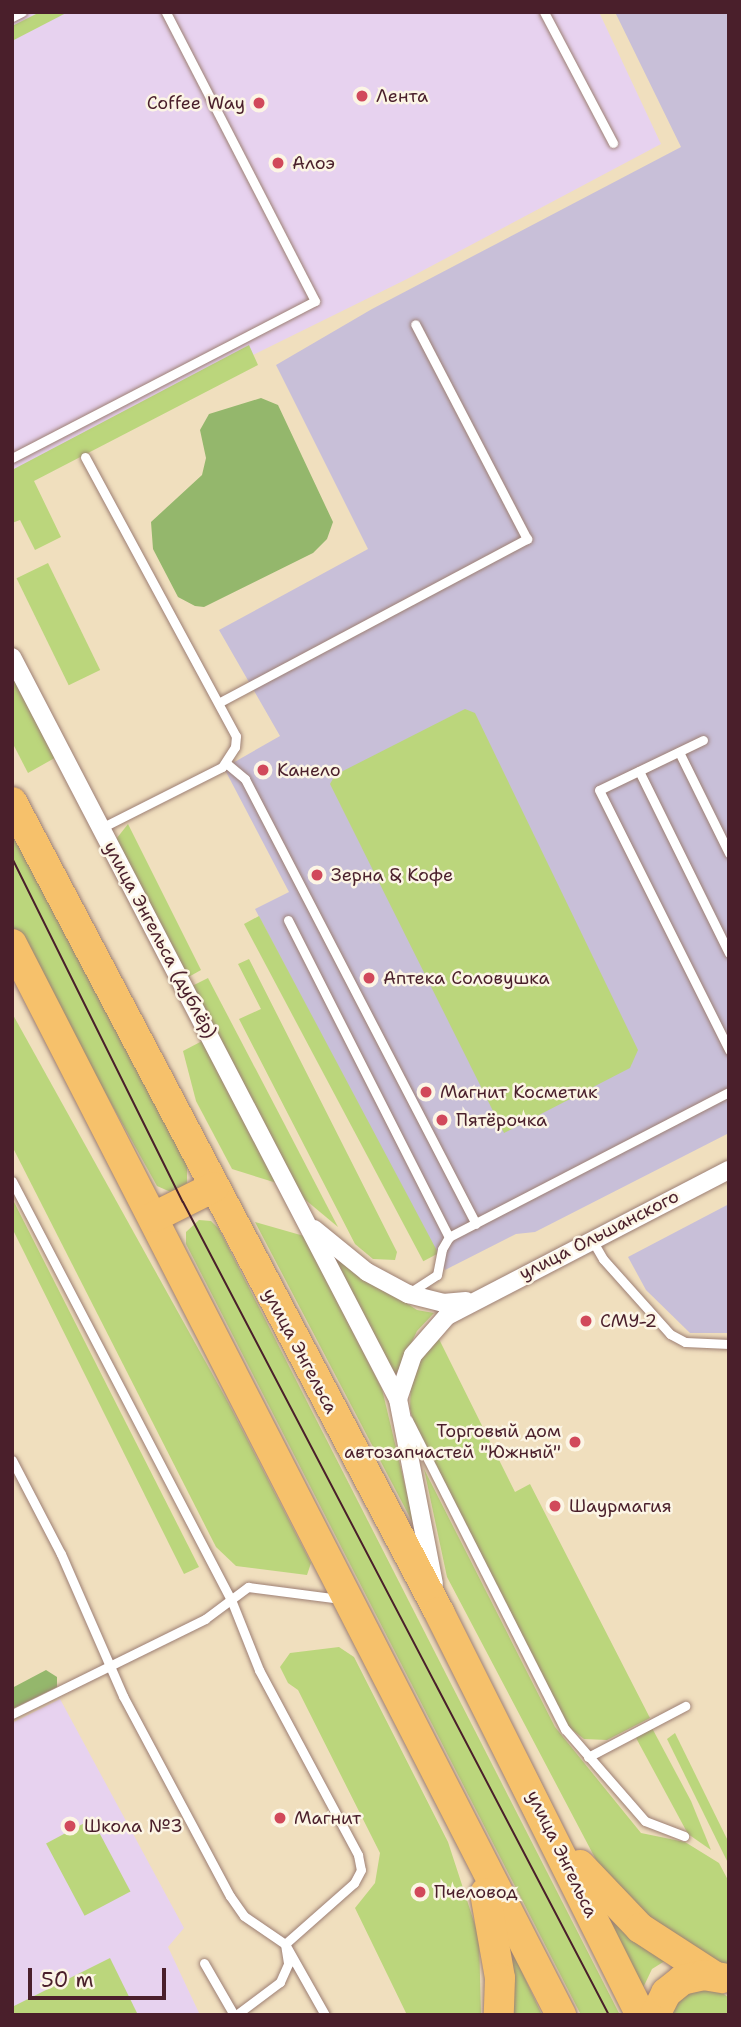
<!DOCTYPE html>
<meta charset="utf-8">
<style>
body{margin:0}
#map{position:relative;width:741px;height:2027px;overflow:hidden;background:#f0dfbe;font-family:"Shantell Sans",sans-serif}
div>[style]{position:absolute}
.built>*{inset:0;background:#e7d2ef}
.industrial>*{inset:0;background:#c8bfd8}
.green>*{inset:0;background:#bbd67c;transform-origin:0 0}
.forest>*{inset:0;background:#94b76c}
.roads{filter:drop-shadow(0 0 2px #9d7f74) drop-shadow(0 0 2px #9d7f74)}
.service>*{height:9px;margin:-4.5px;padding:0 4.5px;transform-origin:4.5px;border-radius:4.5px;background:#fff}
.minor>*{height:18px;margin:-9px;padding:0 9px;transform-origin:9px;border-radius:9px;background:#fff}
.primary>*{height:30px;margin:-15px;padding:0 15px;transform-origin:15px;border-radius:15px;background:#f6c16b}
.tram>*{height:2px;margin:-1px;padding:0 1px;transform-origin:1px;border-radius:1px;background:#4a1f2b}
.dots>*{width:19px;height:19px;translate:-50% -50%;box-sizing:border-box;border:4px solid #fcf5e5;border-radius:50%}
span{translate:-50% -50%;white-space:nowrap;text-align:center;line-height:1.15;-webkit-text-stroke:5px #fcf5e5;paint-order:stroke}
.poi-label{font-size:18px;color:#4a1f2b}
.left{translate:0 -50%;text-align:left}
.right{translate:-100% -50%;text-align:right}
.street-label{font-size:18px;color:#4a1f2b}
.frame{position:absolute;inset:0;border:14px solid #4a1f2b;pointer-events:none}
.scale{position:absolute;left:28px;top:1968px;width:138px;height:32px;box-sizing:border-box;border:4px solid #4a1f2b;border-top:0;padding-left:9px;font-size:21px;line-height:24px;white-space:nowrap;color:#4a1f2b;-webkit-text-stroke:5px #fcf5e5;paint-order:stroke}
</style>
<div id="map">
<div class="built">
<i style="clip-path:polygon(12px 12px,599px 12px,661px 144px,407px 279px,176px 393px,181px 404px,12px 492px)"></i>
<i style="clip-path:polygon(60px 1699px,184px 1928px,168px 1947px,200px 2015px,12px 2015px,12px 1723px)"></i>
</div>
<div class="industrial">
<i style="clip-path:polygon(615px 12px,729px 12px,729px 1133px,535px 1232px,516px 1234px,445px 1270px,255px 909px,289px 892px,224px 768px,280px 736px,219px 630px,368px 549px,276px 365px,372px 309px,681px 147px)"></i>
<i style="clip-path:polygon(729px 1204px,729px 1333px,690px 1333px,646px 1290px,628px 1257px)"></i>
</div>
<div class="green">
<i style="clip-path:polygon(40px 12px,68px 12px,12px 41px,12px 26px)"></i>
<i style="clip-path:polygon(249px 345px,258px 365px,34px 481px,61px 537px,35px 550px,20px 520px,12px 523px,12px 470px)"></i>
<i style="left:48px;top:563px;width:119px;height:35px;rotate:64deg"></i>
<i style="clip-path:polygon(12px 666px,60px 755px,28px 773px,12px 742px)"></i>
<i style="clip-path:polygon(465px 709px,475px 713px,638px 1050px,630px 1068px,504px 1133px,330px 784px,335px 775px)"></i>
<i style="clip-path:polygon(12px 817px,187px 1166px,187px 1183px,173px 1193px,157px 1186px,12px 925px)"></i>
<i style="clip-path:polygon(128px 824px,201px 970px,185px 979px,113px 843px)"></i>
<i style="left:259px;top:916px;width:382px;height:17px;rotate:62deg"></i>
<i style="clip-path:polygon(249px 959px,397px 1252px,395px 1260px,373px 1259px,355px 1244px,239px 1019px,261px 1009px,238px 964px)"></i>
<i style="clip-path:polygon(208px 978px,286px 1127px,338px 1227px,296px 1192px,190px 987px)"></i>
<i style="clip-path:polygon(12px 1013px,229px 1404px,311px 1563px,307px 1575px,236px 1566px,216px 1547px,12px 1146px)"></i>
<i style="clip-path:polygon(206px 1039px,280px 1184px,232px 1169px,196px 1101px,183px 1051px)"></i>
<i style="clip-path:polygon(12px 1198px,199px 1567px,184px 1574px,12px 1228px)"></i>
<i style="clip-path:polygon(199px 1220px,211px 1221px,219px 1229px,620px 2015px,581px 2015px,186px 1244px,186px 1232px)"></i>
<i style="clip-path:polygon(255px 1222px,304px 1236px,382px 1389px,415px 1527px)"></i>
<i style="clip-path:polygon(331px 1254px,417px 1310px,434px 1313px,417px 1331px,395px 1377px)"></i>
<i style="clip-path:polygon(435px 1331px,515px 1492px,530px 1484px,650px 1718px,607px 1740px,584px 1739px,566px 1725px,416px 1431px,410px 1409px,411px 1375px)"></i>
<i style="clip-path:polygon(424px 1469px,555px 1727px,641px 1833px,685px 1842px,719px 1863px,729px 1882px,729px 1967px,639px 1918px,604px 1875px,447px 1577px)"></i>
<i style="clip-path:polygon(339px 1647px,354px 1657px,448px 1842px,479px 1937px,481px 2015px,407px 2015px,355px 1908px,375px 1883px,380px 1853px,298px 1690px,288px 1683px,280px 1667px,290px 1653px)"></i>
<i style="clip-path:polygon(652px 1728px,691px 1801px,711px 1850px,688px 1834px,635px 1736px)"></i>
<i style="clip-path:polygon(675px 1733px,729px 1843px,729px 1865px,667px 1739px)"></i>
<i style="left:92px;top:1819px;width:82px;height:52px;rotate:62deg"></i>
<i style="clip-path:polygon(598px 1904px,668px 1959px,652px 1969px,642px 1990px)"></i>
<i style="clip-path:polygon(508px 1942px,542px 2015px,513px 2015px)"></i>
<i style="clip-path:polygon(110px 1958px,138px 2015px,12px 2015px,12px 2007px)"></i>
<i style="clip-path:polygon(698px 1986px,720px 1991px,729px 1998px,729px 2015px,671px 2015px,678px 1998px)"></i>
</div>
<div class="forest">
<i style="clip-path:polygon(261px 398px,278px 405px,333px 522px,327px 539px,313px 553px,204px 607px,195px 606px,178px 597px,153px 549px,151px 522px,202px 475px,206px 458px,200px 430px,209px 414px)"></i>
<i style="clip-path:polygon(46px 1670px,57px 1677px,57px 1687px,12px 1709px,12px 1688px)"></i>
</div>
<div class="roads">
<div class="service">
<i style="left:544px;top:12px;width:148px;rotate:62.2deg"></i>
<i style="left:12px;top:17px;width:11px;rotate:-27deg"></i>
<i style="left:85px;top:457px;width:317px;rotate:61.6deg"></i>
<i style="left:236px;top:736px;width:11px;rotate:95deg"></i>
<i style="left:235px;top:747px;width:24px;rotate:123deg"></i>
<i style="left:222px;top:767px;width:136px;rotate:153.2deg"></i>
<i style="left:12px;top:458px;width:341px;rotate:-27.4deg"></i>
<i style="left:315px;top:301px;width:325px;rotate:-117.3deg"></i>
<i style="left:220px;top:702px;width:348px;rotate:-28deg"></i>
<i style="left:527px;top:539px;width:242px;rotate:-117.5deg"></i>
<i style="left:703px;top:740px;width:115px;rotate:154.3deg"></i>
<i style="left:599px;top:790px;width:291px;rotate:63.4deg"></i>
<i style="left:679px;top:752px;width:113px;rotate:63.7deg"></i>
<i style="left:226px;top:763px;width:25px;rotate:40deg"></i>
<i style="left:245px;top:779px;width:501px;rotate:62.57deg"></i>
<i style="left:639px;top:771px;width:203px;rotate:63.7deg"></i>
<i style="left:288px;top:920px;width:356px;rotate:63.1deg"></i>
<i style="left:12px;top:1181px;width:475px;rotate:62.4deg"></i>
<i style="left:232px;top:1602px;width:73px;rotate:68.3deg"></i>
<i style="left:259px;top:1670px;width:210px;rotate:61.8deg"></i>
<i style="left:358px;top:1855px;width:15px;rotate:79deg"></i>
<i style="left:361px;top:1870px;width:15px;rotate:118deg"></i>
<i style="left:354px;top:1883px;width:92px;rotate:138.5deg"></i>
<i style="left:285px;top:1944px;width:81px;rotate:60.6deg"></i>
<i style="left:592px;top:1240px;width:22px;rotate:60deg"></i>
<i style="left:603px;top:1259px;width:101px;rotate:48.2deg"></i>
<i style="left:670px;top:1334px;width:17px;rotate:28deg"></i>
<i style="left:685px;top:1342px;width:44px;rotate:2.6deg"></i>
<i style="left:409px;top:1293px;width:33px;rotate:-33deg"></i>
<i style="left:437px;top:1275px;width:26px;rotate:-79deg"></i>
<i style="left:442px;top:1249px;width:14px;rotate:-60deg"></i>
<i style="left:449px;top:1237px;width:315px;rotate:-27.4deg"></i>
<i style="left:408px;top:1420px;width:347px;rotate:63.1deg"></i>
<i style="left:565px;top:1729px;width:122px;rotate:49deg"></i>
<i style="left:645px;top:1821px;width:42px;rotate:21deg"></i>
<i style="left:12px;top:1460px;width:106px;rotate:62.5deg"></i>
<i style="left:61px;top:1554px;width:155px;rotate:66.4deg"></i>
<i style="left:123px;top:1696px;width:227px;rotate:61.9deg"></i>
<i style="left:230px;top:1896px;width:24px;rotate:55deg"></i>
<i style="left:244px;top:1916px;width:50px;rotate:34.3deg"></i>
<i style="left:285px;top:1944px;width:20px;rotate:81deg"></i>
<i style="left:288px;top:1964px;width:20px;rotate:114deg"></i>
<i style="left:280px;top:1982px;width:55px;rotate:143.1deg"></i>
<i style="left:12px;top:1714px;width:215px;rotate:-26.2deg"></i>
<i style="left:205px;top:1619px;width:54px;rotate:-36.7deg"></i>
<i style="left:248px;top:1587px;width:94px;rotate:7.4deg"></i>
<i style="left:588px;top:1757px;width:110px;rotate:-27.7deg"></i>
<i style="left:204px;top:1963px;width:60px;rotate:60deg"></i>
</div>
<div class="minor">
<i style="left:12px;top:657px;width:836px;rotate:62.52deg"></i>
<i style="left:398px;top:1399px;width:188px;rotate:79deg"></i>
<i style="left:314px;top:1229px;width:68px;rotate:39.1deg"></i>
<i style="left:367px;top:1272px;width:47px;rotate:28.2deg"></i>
<i style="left:408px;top:1294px;width:36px;rotate:14deg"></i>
<i style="left:443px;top:1303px;width:23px;rotate:-5deg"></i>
<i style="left:398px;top:1399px;width:46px;rotate:-71.2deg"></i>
<i style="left:413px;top:1355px;width:52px;rotate:-48.9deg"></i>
<i style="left:447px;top:1316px;width:318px;rotate:-27.4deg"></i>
</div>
<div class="primary">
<i style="left:12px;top:802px;width:916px;rotate:62.2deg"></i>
<i style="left:439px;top:1612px;width:451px;rotate:63.4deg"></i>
<i style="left:12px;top:944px;width:1204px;rotate:62.86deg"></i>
<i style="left:154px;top:1217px;width:67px;rotate:-26.6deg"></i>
<i style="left:580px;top:1865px;width:87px;rotate:46.4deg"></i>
<i style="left:640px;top:1928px;width:88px;rotate:33deg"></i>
<i style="left:485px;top:1893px;width:86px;rotate:80deg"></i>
<i style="left:500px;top:1978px;width:37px;rotate:92deg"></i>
<i style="left:655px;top:2015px;width:25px;rotate:-63deg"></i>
<i style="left:666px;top:1993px;width:21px;rotate:-39deg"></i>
<i style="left:682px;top:1980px;width:22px;rotate:-13deg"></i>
<i style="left:703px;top:1975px;width:20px;rotate:9deg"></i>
</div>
</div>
<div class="tram">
<i style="left:12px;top:858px;width:384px;rotate:63.6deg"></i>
<i style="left:183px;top:1202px;width:918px;rotate:62.35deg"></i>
</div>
<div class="dots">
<i style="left:362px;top:96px;background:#d1495b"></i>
<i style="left:259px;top:103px;background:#d1495b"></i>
<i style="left:278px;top:163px;background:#d1495b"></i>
<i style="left:263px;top:770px;background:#d1495b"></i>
<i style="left:317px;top:875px;background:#d1495b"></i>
<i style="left:369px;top:978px;background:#d1495b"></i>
<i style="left:426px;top:1092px;background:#d1495b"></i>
<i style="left:442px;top:1120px;background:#d1495b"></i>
<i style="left:586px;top:1321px;background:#d1495b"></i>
<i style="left:575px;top:1442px;background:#d1495b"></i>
<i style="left:555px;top:1506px;background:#d1495b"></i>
<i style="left:280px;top:1818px;background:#d1495b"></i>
<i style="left:70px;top:1826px;background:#d1495b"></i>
<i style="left:420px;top:1892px;background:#d1495b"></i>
</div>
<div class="poi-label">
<span class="left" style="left:376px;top:96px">Лента</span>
<span class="right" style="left:245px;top:103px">Coffee Way</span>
<span class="left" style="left:292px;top:163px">Алоэ</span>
<span class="left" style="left:277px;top:770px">Канело</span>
<span class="left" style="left:331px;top:875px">Зерна &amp; Кофе</span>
<span class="left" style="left:383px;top:978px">Аптека Соловушка</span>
<span class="left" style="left:440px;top:1092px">Магнит Косметик</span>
<span class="left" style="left:456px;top:1120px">Пятёрочка</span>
<span class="left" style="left:600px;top:1321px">СМУ-2</span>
<span class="right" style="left:561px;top:1442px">Торговый дом<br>автозапчастей "Южный"</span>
<span class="left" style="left:569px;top:1506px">Шаурмагия</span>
<span class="left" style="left:294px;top:1818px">Магнит</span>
<span class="left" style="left:84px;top:1826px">Школа №3</span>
<span class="left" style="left:434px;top:1892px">Пчеловод</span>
</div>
<div class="street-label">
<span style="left:160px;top:940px;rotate:62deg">улица Энгельса (дублёр)</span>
<span style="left:599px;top:1235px;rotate:-27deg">улица Ольшанского</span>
<span style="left:300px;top:1351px;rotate:62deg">улица Энгельса</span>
<span style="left:562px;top:1854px;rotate:64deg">улица Энгельса</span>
</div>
<div class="frame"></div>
<div class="scale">50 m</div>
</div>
